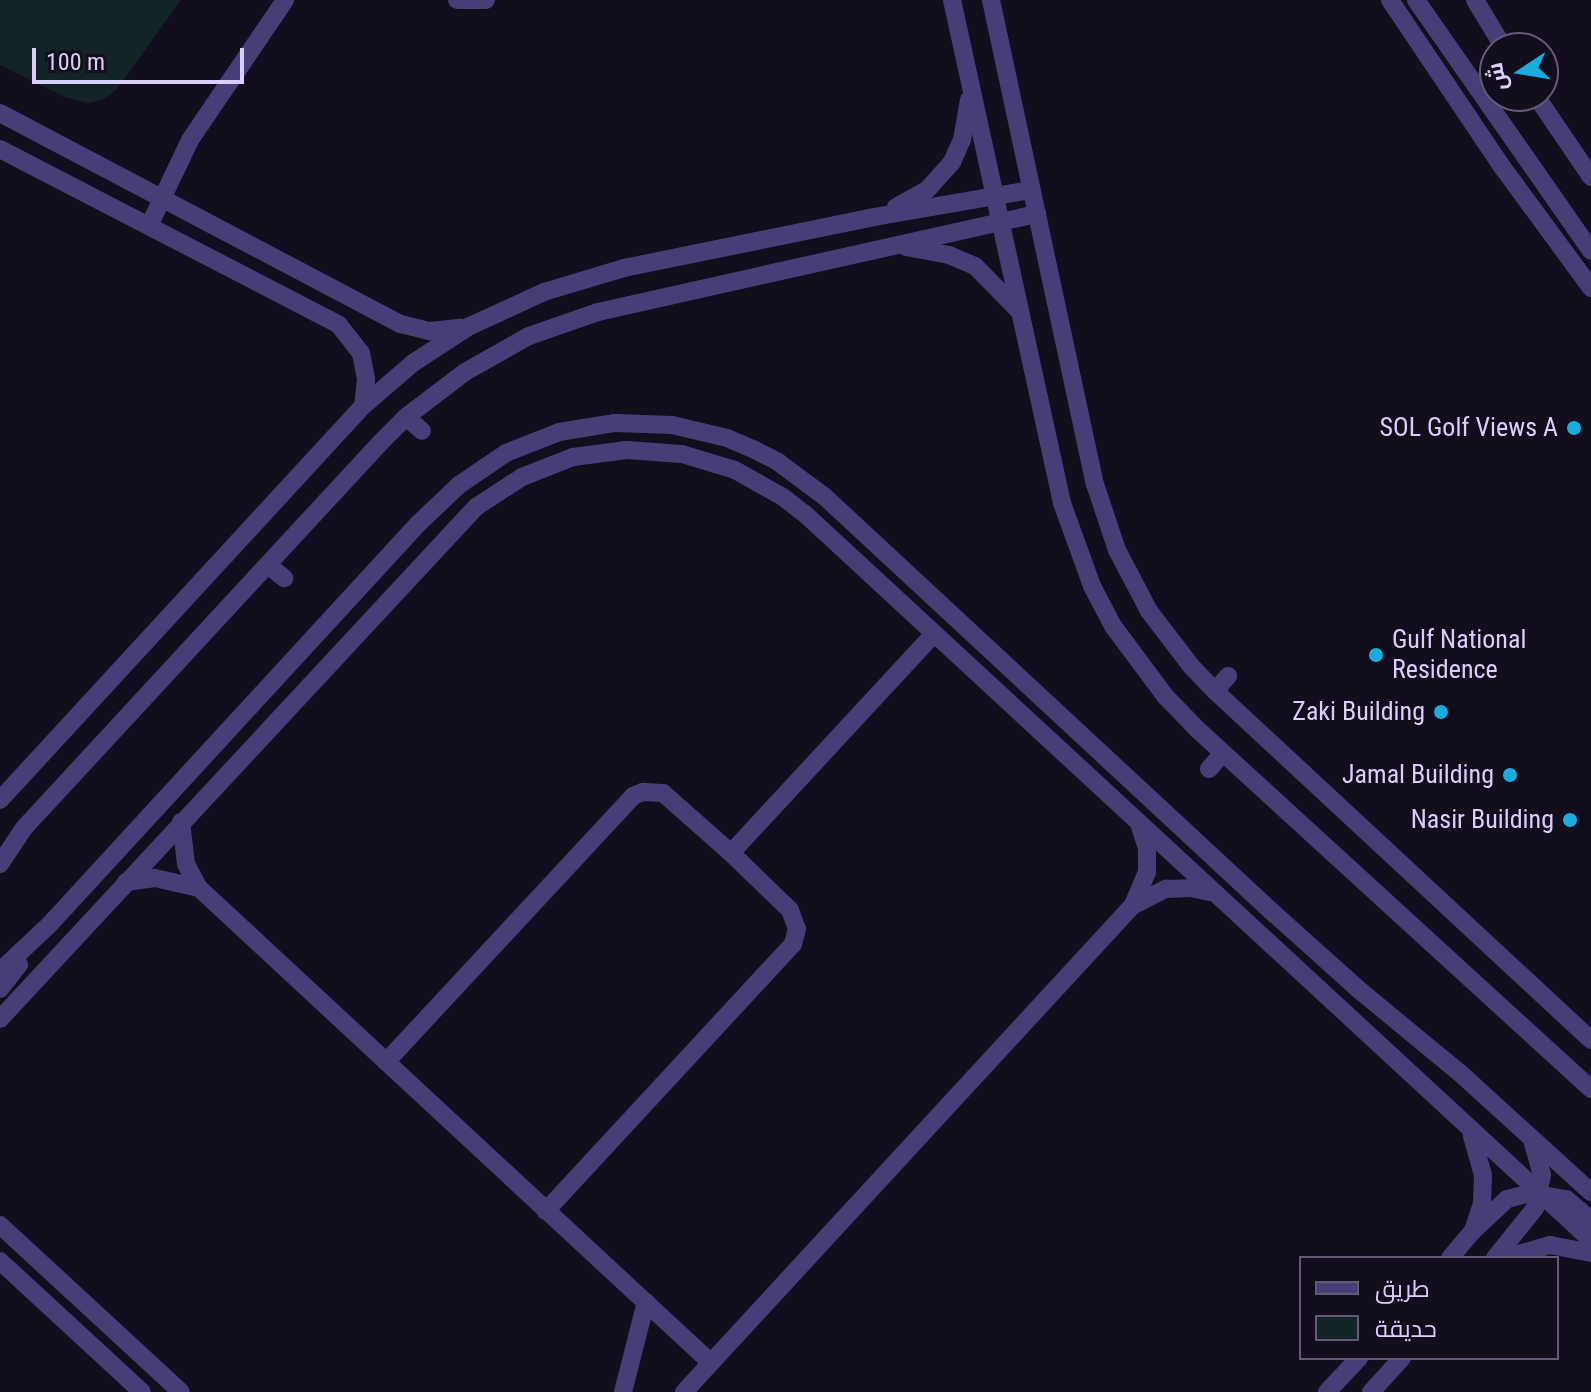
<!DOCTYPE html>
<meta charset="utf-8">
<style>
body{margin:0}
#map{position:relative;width:1591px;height:1392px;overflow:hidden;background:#130e1d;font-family:"Roboto Condensed",Cairo,sans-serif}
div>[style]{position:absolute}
.green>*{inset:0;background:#122426}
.minor>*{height:18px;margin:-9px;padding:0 9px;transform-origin:9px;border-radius:9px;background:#483e77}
.dots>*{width:22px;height:22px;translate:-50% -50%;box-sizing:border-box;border:4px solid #130e1d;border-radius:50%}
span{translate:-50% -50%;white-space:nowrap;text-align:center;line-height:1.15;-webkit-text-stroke:6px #130e1d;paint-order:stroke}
.poi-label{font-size:26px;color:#dacffa}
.right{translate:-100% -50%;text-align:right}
.left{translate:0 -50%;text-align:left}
.legend{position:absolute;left:1299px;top:1256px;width:260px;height:104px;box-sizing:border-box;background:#130e1d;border:2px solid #635b75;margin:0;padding:10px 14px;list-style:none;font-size:24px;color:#dacffa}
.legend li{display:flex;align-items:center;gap:16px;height:40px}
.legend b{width:40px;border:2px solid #635b75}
.north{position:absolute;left:1479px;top:32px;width:80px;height:80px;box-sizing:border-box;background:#130e1d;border:2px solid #635b75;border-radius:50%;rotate:258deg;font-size:22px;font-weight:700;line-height:32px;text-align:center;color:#dacffa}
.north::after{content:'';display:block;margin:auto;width:28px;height:36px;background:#18addd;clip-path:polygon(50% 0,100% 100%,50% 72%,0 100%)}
.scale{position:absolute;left:32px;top:48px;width:212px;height:36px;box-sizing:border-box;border:4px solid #dacffa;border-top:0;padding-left:10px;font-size:24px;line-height:28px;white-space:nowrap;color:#dacffa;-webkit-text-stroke:6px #130e1d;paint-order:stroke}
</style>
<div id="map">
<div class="green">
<i style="clip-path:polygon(0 0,181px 0,117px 89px,102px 100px,88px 103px,65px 97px,0 65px)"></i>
</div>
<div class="minor">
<i style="left:457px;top:0;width:29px"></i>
<i style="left:952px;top:0;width:515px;rotate:77.66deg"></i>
<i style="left:1062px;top:503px;width:88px;rotate:70.1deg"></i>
<i style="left:1092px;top:586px;width:45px;rotate:62.3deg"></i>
<i style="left:1113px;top:626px;width:89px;rotate:53.3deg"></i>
<i style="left:1166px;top:697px;width:45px;rotate:45.9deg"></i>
<i style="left:1197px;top:729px;width:534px;rotate:42.42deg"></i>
<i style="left:991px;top:0;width:495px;rotate:77.9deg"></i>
<i style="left:1095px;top:484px;width:70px;rotate:71.6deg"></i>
<i style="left:1117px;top:550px;width:69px;rotate:62.3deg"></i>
<i style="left:1149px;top:611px;width:69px;rotate:52.6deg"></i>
<i style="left:1191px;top:666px;width:35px;rotate:46deg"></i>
<i style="left:1215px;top:691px;width:513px;rotate:42.87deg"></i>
<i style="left:1390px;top:0;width:202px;rotate:56.1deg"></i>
<i style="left:1503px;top:168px;width:149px;rotate:53.7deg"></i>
<i style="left:1416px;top:0;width:306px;rotate:55.1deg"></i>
<i style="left:1475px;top:0;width:56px;rotate:58.9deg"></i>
<i style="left:1536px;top:96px;width:98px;rotate:55.8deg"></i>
<i style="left:0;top:113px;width:453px;rotate:27.8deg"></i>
<i style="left:401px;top:324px;width:30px;rotate:14deg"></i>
<i style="left:430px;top:331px;width:31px;rotate:-6deg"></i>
<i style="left:0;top:149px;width:382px;rotate:27.4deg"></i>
<i style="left:339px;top:325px;width:36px;rotate:52deg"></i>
<i style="left:361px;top:353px;width:26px;rotate:79deg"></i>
<i style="left:366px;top:379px;width:27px;rotate:96deg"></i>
<i style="left:896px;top:207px;width:35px;rotate:-29deg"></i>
<i style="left:927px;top:190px;width:38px;rotate:-48deg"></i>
<i style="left:952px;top:162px;width:24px;rotate:-66deg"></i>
<i style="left:962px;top:140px;width:41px;rotate:-80.1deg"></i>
<i style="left:149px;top:226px;width:95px;rotate:-64.5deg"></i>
<i style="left:190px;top:140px;width:169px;rotate:-55.8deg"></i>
<i style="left:906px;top:247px;width:44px;rotate:10.5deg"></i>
<i style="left:949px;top:255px;width:28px;rotate:23deg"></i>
<i style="left:975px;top:266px;width:63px;rotate:45.6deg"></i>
<i style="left:406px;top:417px;width:21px;rotate:41deg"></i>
<i style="left:268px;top:565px;width:21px;rotate:39deg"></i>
<i style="left:1215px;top:691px;width:20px;rotate:-49deg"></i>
<i style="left:1209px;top:769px;width:21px;rotate:-49deg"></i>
<i style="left:0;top:800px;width:536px;rotate:-47.35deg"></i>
<i style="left:363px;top:406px;width:66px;rotate:-40.7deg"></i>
<i style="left:413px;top:363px;width:66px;rotate:-33.2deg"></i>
<i style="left:468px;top:327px;width:84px;rotate:-24.7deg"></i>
<i style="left:544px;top:292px;width:84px;rotate:-16.7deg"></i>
<i style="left:624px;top:268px;width:255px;rotate:-11.5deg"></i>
<i style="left:874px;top:217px;width:159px;rotate:-9.8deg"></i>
<i style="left:181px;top:822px;width:42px;rotate:83.2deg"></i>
<i style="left:186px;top:864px;width:27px;rotate:62deg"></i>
<i style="left:199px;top:888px;width:698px;rotate:42.85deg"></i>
<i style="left:731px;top:853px;width:299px;rotate:-47.2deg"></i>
<i style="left:0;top:864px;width:43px;rotate:-56.3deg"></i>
<i style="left:24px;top:828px;width:524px;rotate:-47.24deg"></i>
<i style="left:380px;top:443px;width:37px;rotate:-45deg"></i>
<i style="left:406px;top:417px;width:74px;rotate:-37.3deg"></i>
<i style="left:465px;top:372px;width:73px;rotate:-29.4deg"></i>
<i style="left:529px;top:336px;width:73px;rotate:-19.2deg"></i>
<i style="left:598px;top:312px;width:450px;rotate:-12.6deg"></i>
<i style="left:126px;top:882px;width:29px;rotate:-8deg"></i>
<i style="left:155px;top:878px;width:45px;rotate:12.8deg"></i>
<i style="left:1136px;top:904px;width:34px;rotate:-27deg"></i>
<i style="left:1166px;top:889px;width:25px;rotate:-2deg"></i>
<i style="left:1191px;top:888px;width:19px;rotate:12deg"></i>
<i style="left:0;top:971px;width:69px;rotate:-43.2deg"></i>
<i style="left:50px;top:924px;width:544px;rotate:-47.39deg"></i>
<i style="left:418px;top:524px;width:57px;rotate:-43.6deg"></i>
<i style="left:459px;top:485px;width:57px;rotate:-34.2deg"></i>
<i style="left:506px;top:453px;width:57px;rotate:-21.6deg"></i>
<i style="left:559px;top:432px;width:57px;rotate:-9.1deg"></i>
<i style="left:615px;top:423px;width:57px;rotate:2deg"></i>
<i style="left:672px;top:425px;width:57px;rotate:13.3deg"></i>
<i style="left:727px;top:438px;width:28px;rotate:23deg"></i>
<i style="left:753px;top:449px;width:28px;rotate:27deg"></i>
<i style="left:778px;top:462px;width:57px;rotate:36.5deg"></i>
<i style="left:824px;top:496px;width:609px;rotate:42.87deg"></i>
<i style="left:1270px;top:910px;width:118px;rotate:41.9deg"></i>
<i style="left:1358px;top:989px;width:132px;rotate:39.5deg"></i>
<i style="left:1460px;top:1073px;width:177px;rotate:42.3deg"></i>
<i style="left:0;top:989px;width:31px;rotate:-52deg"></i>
<i style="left:0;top:1019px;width:699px;rotate:-47.09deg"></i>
<i style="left:476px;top:507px;width:55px;rotate:-33.1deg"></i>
<i style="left:522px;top:477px;width:55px;rotate:-21.4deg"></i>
<i style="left:573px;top:457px;width:54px;rotate:-7.4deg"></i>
<i style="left:627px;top:450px;width:55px;rotate:4.2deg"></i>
<i style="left:682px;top:454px;width:55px;rotate:16.8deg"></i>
<i style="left:735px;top:470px;width:55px;rotate:29.4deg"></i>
<i style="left:783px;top:497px;width:28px;rotate:38deg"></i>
<i style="left:805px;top:514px;width:1070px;rotate:42.73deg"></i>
<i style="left:386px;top:1062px;width:363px;rotate:-47.1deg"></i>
<i style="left:633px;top:796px;width:11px;rotate:-22deg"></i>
<i style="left:643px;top:792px;width:20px;rotate:3deg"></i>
<i style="left:663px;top:793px;width:91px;rotate:41.4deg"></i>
<i style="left:731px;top:853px;width:82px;rotate:44deg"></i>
<i style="left:790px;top:910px;width:20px;rotate:70deg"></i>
<i style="left:797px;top:929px;width:16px;rotate:105deg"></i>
<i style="left:793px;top:944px;width:364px;rotate:132.8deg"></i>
<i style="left:0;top:1225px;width:246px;rotate:42.7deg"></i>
<i style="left:1475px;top:1229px;width:44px;rotate:-43.2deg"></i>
<i style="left:1507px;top:1199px;width:25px;rotate:-14deg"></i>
<i style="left:1531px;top:1193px;width:36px;rotate:10deg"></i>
<i style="left:1566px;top:1199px;width:33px;rotate:40deg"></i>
<i style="left:1450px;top:1258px;width:35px;rotate:-50deg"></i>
<i style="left:1473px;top:1231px;width:29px;rotate:-72deg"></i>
<i style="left:1482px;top:1203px;width:28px;rotate:-88deg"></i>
<i style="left:1483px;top:1175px;width:41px;rotate:-105.8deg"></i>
<i style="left:1495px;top:1258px;width:64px;rotate:-51.3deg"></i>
<i style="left:1535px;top:1208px;width:34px;rotate:-78deg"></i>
<i style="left:1542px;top:1175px;width:33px;rotate:-106deg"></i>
<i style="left:1505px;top:1258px;width:47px;rotate:-16.1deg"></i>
<i style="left:1550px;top:1245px;width:42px;rotate:11deg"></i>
<i style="left:0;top:1261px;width:193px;rotate:42.7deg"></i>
<i style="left:623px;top:1392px;width:93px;rotate:-75.7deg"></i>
<i style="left:684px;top:1392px;width:662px;rotate:-47.32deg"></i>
<i style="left:1133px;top:905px;width:36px;rotate:-67deg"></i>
<i style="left:1147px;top:872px;width:24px;rotate:-90deg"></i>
<i style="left:1147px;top:848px;width:23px;rotate:-108deg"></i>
<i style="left:1327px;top:1392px;width:47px;rotate:-46.7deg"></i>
<i style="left:1371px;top:1392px;width:46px;rotate:-47.6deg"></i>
</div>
<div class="dots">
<i style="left:1574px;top:428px;background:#18addd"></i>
<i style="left:1376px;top:655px;background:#18addd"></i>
<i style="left:1441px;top:712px;background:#18addd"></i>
<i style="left:1510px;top:775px;background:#18addd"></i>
<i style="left:1570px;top:820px;background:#18addd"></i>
</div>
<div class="poi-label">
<span class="right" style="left:1558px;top:428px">SOL Golf Views A</span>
<span class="left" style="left:1392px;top:655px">Gulf National<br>Residence</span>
<span class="right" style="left:1425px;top:712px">Zaki Building</span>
<span class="right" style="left:1494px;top:775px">Jamal Building</span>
<span class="right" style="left:1554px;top:820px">Nasir Building</span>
</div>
<ul class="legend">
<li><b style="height:10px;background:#483e77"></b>طريق</li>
<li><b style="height:22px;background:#122426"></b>حديقة</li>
</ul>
<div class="north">ش</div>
<div class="scale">100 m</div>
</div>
